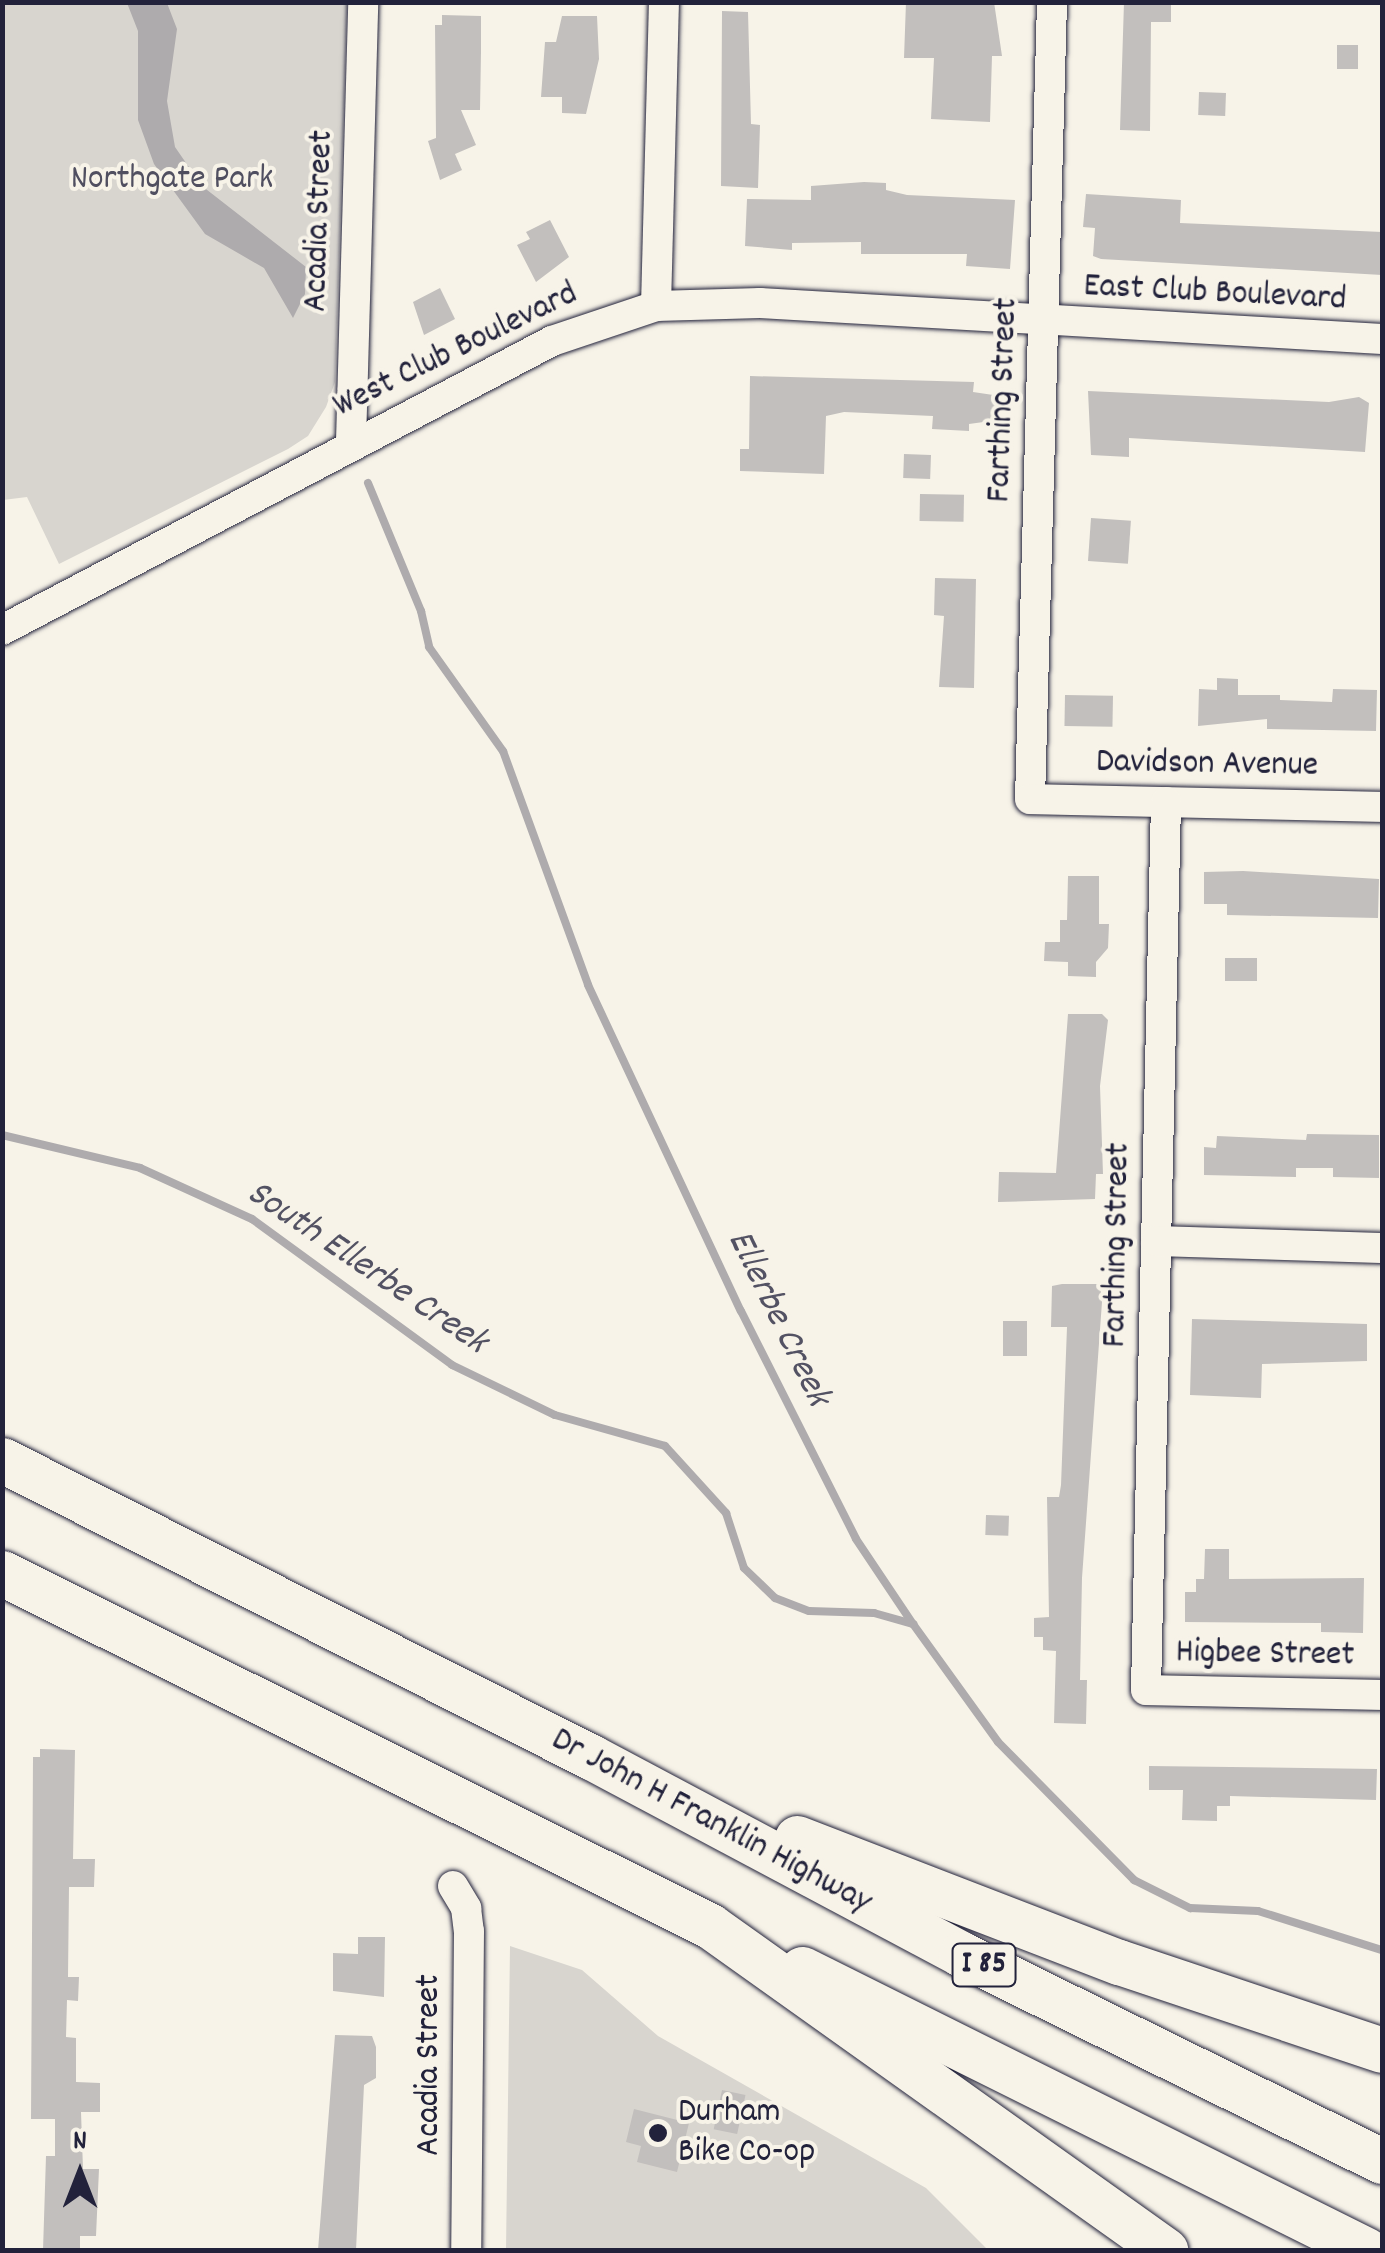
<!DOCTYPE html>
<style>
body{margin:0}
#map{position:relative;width:1385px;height:2253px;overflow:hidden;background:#f7f3e8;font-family:Dekko,sans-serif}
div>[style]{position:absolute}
.green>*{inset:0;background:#d8d5cf}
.water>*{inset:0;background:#aeabad}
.stream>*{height:8px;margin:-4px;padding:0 4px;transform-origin:4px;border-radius:4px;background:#aeabad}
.building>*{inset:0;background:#c2bfbd;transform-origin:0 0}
.roads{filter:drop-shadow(0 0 2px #22223b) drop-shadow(0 0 2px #22223b)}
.minor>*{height:30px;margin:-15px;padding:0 15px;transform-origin:15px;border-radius:15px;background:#f7f3e8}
.highway>*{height:45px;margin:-22.5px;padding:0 22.5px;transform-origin:22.5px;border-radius:22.5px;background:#f7f3e8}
.dots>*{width:28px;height:28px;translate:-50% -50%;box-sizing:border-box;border:5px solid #f7f3e8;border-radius:50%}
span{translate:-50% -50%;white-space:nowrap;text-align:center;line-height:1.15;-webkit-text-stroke:8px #f7f3e8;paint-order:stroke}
.shield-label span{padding:2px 8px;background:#f7f3e8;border:2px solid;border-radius:8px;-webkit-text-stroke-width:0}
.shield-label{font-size:32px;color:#22223b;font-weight:700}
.park-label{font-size:35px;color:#504f60}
.street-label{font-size:35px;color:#22223b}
.poi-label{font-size:35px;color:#22223b}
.left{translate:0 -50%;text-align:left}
.water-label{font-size:38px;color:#535263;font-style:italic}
.frame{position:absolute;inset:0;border:5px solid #22223b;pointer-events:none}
.north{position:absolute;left:30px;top:2123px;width:100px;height:100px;-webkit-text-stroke:8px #f7f3e8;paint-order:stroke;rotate:0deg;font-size:28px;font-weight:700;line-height:40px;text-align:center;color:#22223b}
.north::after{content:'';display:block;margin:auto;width:35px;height:45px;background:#22223b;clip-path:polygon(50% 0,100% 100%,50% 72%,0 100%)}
</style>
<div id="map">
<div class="green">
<i style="clip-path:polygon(3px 3px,347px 3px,335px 382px,326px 407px,308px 436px,288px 449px,59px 564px,27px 497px,3px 500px)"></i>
<i style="clip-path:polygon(510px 1946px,582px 1970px,658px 2036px,926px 2188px,988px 2250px,506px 2250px)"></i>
</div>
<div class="water">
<i style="clip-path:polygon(127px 3px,167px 3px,177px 29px,167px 101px,175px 147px,202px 186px,306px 267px,305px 294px,293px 318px,264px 268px,205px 234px,154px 164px,138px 120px,138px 31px)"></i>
</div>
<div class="stream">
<i style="left:368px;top:483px;width:139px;rotate:67.5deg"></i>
<i style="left:421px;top:611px;width:37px;rotate:77deg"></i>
<i style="left:429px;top:647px;width:128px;rotate:54.6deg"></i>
<i style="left:503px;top:751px;width:249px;rotate:70deg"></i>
<i style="left:588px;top:985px;width:360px;rotate:64.9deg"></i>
<i style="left:741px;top:1311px;width:255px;rotate:63.2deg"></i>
<i style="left:856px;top:1539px;width:102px;rotate:56.2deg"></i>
<i style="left:913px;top:1624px;width:145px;rotate:54.2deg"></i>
<i style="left:998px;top:1742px;width:194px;rotate:45.4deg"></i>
<i style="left:1134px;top:1880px;width:63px;rotate:26.6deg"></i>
<i style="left:1190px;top:1908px;width:68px;rotate:2.5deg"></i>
<i style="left:1258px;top:1911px;width:130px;rotate:17.5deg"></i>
<i style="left:2px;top:1135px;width:142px;rotate:13.4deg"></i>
<i style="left:140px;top:1168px;width:123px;rotate:24.5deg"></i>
<i style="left:252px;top:1219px;width:248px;rotate:36.1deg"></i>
<i style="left:452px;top:1365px;width:114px;rotate:25.9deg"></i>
<i style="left:555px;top:1415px;width:114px;rotate:15.7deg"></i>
<i style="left:665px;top:1446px;width:91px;rotate:47.7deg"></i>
<i style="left:726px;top:1513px;width:58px;rotate:71.9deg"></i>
<i style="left:744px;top:1568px;width:43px;rotate:44.1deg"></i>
<i style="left:775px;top:1598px;width:36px;rotate:21deg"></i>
<i style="left:809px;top:1611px;width:65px;rotate:1.8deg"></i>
<i style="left:874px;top:1613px;width:41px;rotate:15.8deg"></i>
</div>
<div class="building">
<i style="clip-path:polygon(906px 2px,994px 2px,1002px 56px,992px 56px,990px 122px,931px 119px,934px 58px,904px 58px)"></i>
<i style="clip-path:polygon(1124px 2px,1171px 2px,1171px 22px,1151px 22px,1150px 131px,1120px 130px)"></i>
<i style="clip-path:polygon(722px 11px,748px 12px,751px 124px,760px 125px,758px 188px,721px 186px)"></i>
<i style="clip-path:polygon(442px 15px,481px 16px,481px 52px,480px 110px,461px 110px,476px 145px,455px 154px,462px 170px,440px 180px,428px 141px,436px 138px,435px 25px,442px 25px)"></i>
<i style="clip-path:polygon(562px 16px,597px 16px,599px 59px,586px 114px,562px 113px,562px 97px,541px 97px,545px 42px,556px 42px)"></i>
<i style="left:1337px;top:45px;width:21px;height:24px"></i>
<i style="left:1199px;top:92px;width:27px;height:23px;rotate:2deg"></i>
<i style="clip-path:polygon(864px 182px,886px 183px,886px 190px,907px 195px,1015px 200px,1010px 269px,966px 266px,967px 254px,861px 254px,861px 242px,792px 243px,792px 250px,745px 246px,747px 199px,811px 200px,811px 186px)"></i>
<i style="clip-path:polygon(1086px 194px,1181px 200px,1180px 223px,1382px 232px,1382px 275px,1101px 259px,1093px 256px,1095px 228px,1083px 227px)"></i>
<i style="clip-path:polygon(550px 220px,569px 257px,536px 282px,517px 245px,530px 239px,526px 232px)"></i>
<i style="clip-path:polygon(440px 288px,455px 319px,424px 335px,413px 302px)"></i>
<i style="clip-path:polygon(750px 376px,974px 382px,973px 392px,1000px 396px,998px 420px,969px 424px,969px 431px,932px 429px,933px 416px,844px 412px,826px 416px,824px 474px,740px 471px,740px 449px,749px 449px)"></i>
<i style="clip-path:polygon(1088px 391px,1329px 402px,1359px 397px,1369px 403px,1365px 452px,1129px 438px,1129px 457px,1091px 455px)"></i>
<i style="left:904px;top:454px;width:27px;height:24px;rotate:2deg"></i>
<i style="left:920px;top:494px;width:44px;height:27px;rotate:1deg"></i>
<i style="left:1091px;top:518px;width:40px;height:43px;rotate:4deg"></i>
<i style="clip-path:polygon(935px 578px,976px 579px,974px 688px,939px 687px,944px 616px,934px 615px)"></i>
<i style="clip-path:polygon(1217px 678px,1238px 679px,1238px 695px,1280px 695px,1280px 700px,1332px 702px,1333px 689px,1377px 690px,1376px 731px,1267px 729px,1267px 719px,1198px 726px,1199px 689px,1217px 690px)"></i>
<i style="left:1065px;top:695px;width:48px;height:31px;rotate:1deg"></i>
<i style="clip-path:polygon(1243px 871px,1379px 879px,1378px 918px,1227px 915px,1227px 904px,1204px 904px,1204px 872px)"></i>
<i style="clip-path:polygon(1068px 876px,1099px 876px,1099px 924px,1109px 924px,1108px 948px,1096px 962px,1096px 977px,1068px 976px,1068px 962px,1044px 961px,1045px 942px,1060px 942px,1060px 920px,1067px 920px)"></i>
<i style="left:1225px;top:958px;width:32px;height:23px"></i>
<i style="clip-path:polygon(1068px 1014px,1102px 1014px,1108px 1020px,1100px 1086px,1103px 1174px,1096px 1174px,1095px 1199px,998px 1202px,999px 1172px,1056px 1173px)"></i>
<i style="clip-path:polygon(1307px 1134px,1379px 1135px,1379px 1178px,1333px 1177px,1333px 1168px,1296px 1168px,1296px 1177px,1204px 1175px,1204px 1147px,1216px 1148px,1217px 1136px,1306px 1140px)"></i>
<i style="clip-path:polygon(1062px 1284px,1100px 1284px,1102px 1302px,1082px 1578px,1080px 1680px,1087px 1680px,1086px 1724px,1054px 1723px,1056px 1651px,1043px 1650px,1043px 1637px,1034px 1637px,1034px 1618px,1049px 1617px,1047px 1497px,1059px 1497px,1061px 1485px,1067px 1327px,1051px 1327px,1052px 1286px)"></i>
<i style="clip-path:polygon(1192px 1319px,1367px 1324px,1367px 1361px,1262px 1364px,1261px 1398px,1190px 1395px)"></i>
<i style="left:1003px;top:1321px;width:24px;height:35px"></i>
<i style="left:986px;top:1515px;width:23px;height:20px;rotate:2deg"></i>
<i style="clip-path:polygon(1205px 1549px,1229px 1549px,1229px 1579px,1364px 1578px,1363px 1633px,1321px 1632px,1321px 1623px,1185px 1622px,1185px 1592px,1196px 1592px,1196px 1579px,1204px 1579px)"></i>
<i style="clip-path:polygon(40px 1749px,75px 1750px,73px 1859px,95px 1859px,94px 1887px,69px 1887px,68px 1977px,79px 1977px,78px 2001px,67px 2000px,66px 2037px,76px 2038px,76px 2082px,100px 2083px,100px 2112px,81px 2112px,83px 2169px,99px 2169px,96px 2236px,80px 2236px,80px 2250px,43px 2250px,46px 2156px,55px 2156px,55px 2119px,31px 2119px,33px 1757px,40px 1757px)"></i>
<i style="clip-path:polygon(1149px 1766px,1377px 1769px,1376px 1800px,1230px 1796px,1230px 1806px,1217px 1806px,1217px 1821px,1182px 1820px,1183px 1790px,1149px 1790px)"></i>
<i style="clip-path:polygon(358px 1937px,385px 1937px,384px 1997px,333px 1991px,333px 1953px,358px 1954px)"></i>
<i style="clip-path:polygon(335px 2035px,372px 2036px,376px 2047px,376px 2078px,364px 2085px,356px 2250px,318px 2250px)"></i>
<i style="left:722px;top:2090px;width:24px;height:40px;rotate:12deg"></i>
<i style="clip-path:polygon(634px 2109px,689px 2123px,677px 2172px,637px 2162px,641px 2146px,626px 2142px)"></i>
</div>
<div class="roads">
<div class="minor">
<i style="left:1052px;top:2px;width:797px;rotate:91.58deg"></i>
<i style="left:1030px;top:799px;width:352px;rotate:1.3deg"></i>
<i style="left:656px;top:306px;width:304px;rotate:-88.5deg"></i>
<i style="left:351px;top:442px;width:440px;rotate:-88.4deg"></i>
<i style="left:2px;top:630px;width:621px;rotate:-27.72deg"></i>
<i style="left:552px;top:341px;width:110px;rotate:-18.6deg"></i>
<i style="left:656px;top:306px;width:104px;rotate:-1.7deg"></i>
<i style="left:760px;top:303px;width:623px;rotate:3.31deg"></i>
<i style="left:1166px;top:802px;width:888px;rotate:91.29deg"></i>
<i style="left:1146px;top:1690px;width:236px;rotate:1.2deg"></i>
<i style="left:1156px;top:1241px;width:226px;rotate:1.8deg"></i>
<i style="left:453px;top:1886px;width:26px;rotate:59deg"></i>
<i style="left:466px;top:1908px;width:23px;rotate:83deg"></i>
<i style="left:469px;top:1931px;width:319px;rotate:90.5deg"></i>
</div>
<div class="highway">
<i style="left:2px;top:1460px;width:660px;rotate:26.76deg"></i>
<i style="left:591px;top:1757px;width:419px;rotate:28deg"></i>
<i style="left:961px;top:1954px;width:469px;rotate:26.2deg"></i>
<i style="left:2px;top:1573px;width:791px;rotate:26.5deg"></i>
<i style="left:710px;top:1926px;width:559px;rotate:35.45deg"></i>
<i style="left:797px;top:1838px;width:345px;rotate:21.1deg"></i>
<i style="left:1119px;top:1962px;width:277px;rotate:18.5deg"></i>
<i style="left:802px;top:1969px;width:630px;rotate:26.48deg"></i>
</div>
</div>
<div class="dots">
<i style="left:658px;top:2133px;background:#22223b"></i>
</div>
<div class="shield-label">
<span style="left:984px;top:1965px">I 85</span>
</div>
<div class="park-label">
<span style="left:172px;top:180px">Northgate Park</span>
</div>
<div class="street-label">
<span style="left:320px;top:221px;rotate:-88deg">Acadia Street</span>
<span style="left:1215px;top:294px;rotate:3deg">East Club Boulevard</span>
<span style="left:456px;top:351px;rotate:-26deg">West Club Boulevard</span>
<span style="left:1004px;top:400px;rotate:-88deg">Farthing Street</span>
<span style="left:1207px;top:765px;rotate:1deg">Davidson Avenue</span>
<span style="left:1118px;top:1245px;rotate:-89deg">Farthing Street</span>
<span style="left:1265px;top:1655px;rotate:1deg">Higbee Street</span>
<span style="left:711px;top:1822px;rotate:28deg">Dr John H Franklin Highway</span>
<span style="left:430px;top:2065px;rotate:-90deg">Acadia Street</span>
</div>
<div class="poi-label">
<span class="left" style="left:678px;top:2133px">Durham<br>Bike Co-op</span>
</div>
<div class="water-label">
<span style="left:366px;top:1269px;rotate:34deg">South Ellerbe Creek</span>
<span style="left:777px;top:1319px;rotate:64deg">Ellerbe Creek</span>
</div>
<div class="frame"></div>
<div class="north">N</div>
</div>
